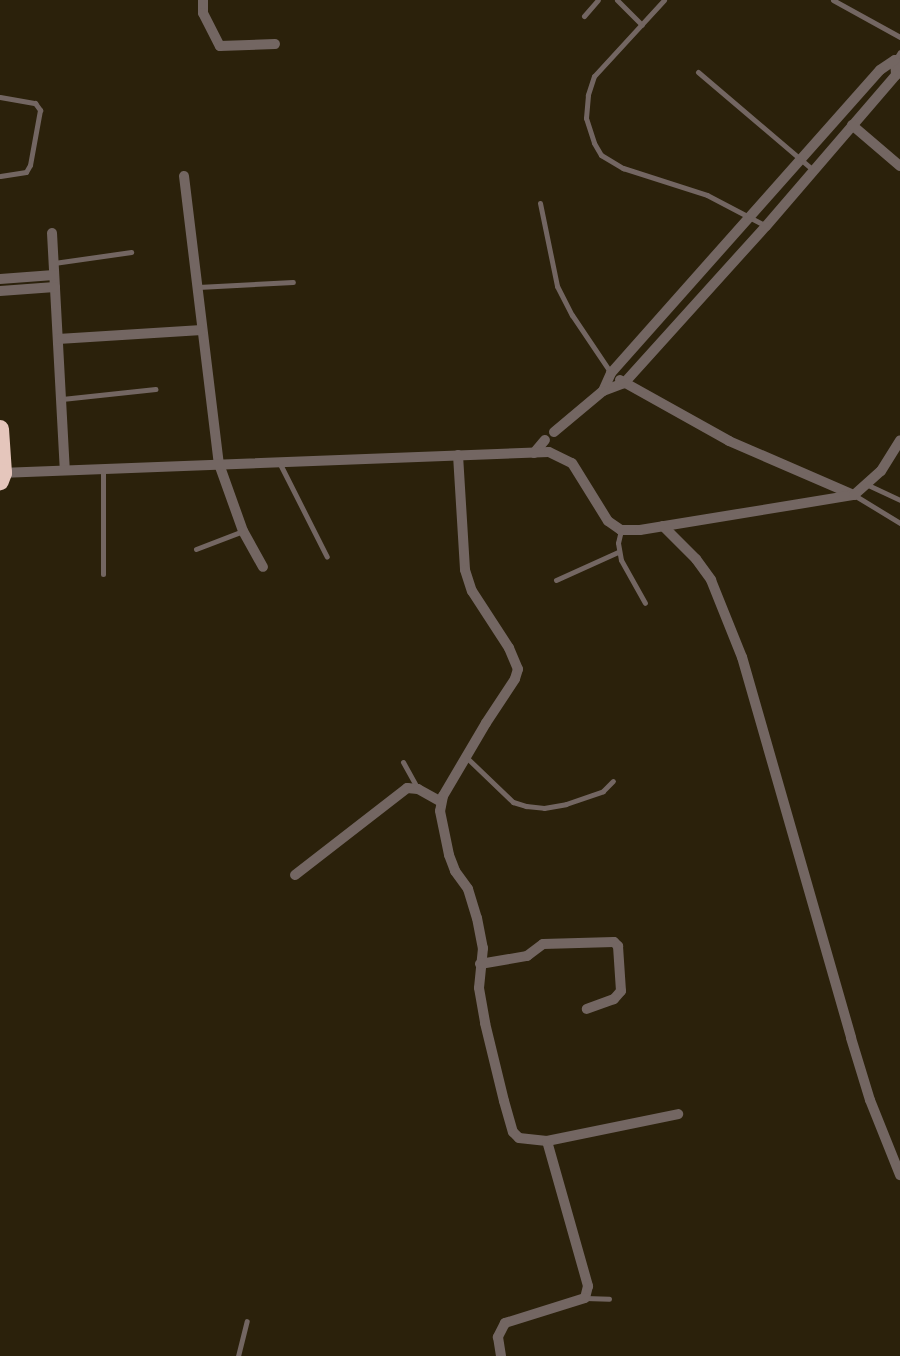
<!DOCTYPE html>
<style>
body{margin:0}
#map{position:relative;width:900px;height:1356px;overflow:hidden;background:#2b210b;font-family:"Space Grotesk",sans-serif}
div>[style]{position:absolute}
.lane>*{height:5px;margin:-2.5px;padding:0 2.5px;transform-origin:2.5px;border-radius:2.5px;background:#736662}
.street>*{height:10px;margin:-5px;padding:0 5px;transform-origin:5px;border-radius:5px;background:#736662}
.highway>*{height:18px;margin:-9px;padding:0 9px;transform-origin:9px;border-radius:9px;background:#e5c6bc}
span{translate:-50% -50%;white-space:nowrap;text-align:center;line-height:1.15;-webkit-text-stroke:4.5px #0f0b04;paint-order:stroke}
</style>
<div id="map">
<div class="lane">
<i style="left:617px;top:0;width:35px;rotate:45deg"></i>
<i style="left:664px;top:0;width:103px;rotate:132.6deg"></i>
<i style="left:594px;top:76px;width:20px;rotate:108deg"></i>
<i style="left:588px;top:95px;width:23px;rotate:95deg"></i>
<i style="left:586px;top:118px;width:26px;rotate:72deg"></i>
<i style="left:594px;top:143px;width:14px;rotate:60deg"></i>
<i style="left:601px;top:155px;width:26px;rotate:31deg"></i>
<i style="left:623px;top:168px;width:88px;rotate:17.8deg"></i>
<i style="left:707px;top:195px;width:67px;rotate:27.7deg"></i>
<i style="left:833px;top:0;width:77px;rotate:28.9deg"></i>
<i style="left:584px;top:16px;width:21px;rotate:-49deg"></i>
<i style="left:895px;top:60px;width:9px;rotate:-58deg"></i>
<i style="left:698px;top:72px;width:151px;rotate:40.4deg"></i>
<i style="left:0;top:97px;width:36px;rotate:10deg"></i>
<i style="left:35px;top:103px;width:9px;rotate:54deg"></i>
<i style="left:40px;top:110px;width:56px;rotate:100.3deg"></i>
<i style="left:30px;top:165px;width:8px;rotate:120deg"></i>
<i style="left:26px;top:172px;width:26px;rotate:171deg"></i>
<i style="left:540px;top:203px;width:85px;rotate:78.4deg"></i>
<i style="left:557px;top:286px;width:33px;rotate:63deg"></i>
<i style="left:572px;top:315px;width:70px;rotate:56.1deg"></i>
<i style="left:54px;top:263px;width:78px;rotate:-8.1deg"></i>
<i style="left:198px;top:287px;width:95px;rotate:-3deg"></i>
<i style="left:62px;top:399px;width:94px;rotate:-6.1deg"></i>
<i style="left:279px;top:462px;width:106px;rotate:63.2deg"></i>
<i style="left:868px;top:485px;width:35px;rotate:25deg"></i>
<i style="left:854px;top:495px;width:54px;rotate:31.3deg"></i>
<i style="left:621px;top:530px;width:13px;rotate:103deg"></i>
<i style="left:618px;top:543px;width:17px;rotate:80deg"></i>
<i style="left:621px;top:560px;width:49px;rotate:60.8deg"></i>
<i style="left:196px;top:549px;width:50px;rotate:-21deg"></i>
<i style="left:103px;top:574px;width:105px;rotate:-90deg"></i>
<i style="left:556px;top:580px;width:68px;rotate:-24.3deg"></i>
<i style="left:466px;top:757px;width:65px;rotate:43.8deg"></i>
<i style="left:513px;top:802px;width:14px;rotate:17deg"></i>
<i style="left:526px;top:806px;width:18px;rotate:6deg"></i>
<i style="left:544px;top:808px;width:22px;rotate:-10deg"></i>
<i style="left:566px;top:804px;width:39px;rotate:-19deg"></i>
<i style="left:603px;top:791px;width:14px;rotate:-45deg"></i>
<i style="left:403px;top:762px;width:31px;rotate:61deg"></i>
<i style="left:585px;top:1298px;width:24px;rotate:2deg"></i>
<i style="left:238px;top:1356px;width:36px;rotate:-76deg"></i>
</div>
<div class="street">
<i style="left:203px;top:0;width:13px;rotate:90deg"></i>
<i style="left:203px;top:13px;width:37px;rotate:63deg"></i>
<i style="left:220px;top:46px;width:55px;rotate:-2.1deg"></i>
<i style="left:895px;top:60px;width:15px;rotate:86deg"></i>
<i style="left:896px;top:75px;width:199px;rotate:130.7deg"></i>
<i style="left:766px;top:226px;width:212px;rotate:132.1deg"></i>
<i style="left:624px;top:383px;width:22px;rotate:159deg"></i>
<i style="left:603px;top:391px;width:20px;rotate:-66deg"></i>
<i style="left:611px;top:373px;width:405px;rotate:-48.4deg"></i>
<i style="left:880px;top:70px;width:18px;rotate:-34deg"></i>
<i style="left:852px;top:125px;width:63px;rotate:40.5deg"></i>
<i style="left:184px;top:176px;width:290px;rotate:83.1deg"></i>
<i style="left:219px;top:464px;width:71px;rotate:70.3deg"></i>
<i style="left:243px;top:531px;width:41px;rotate:60.9deg"></i>
<i style="left:52px;top:233px;width:237px;rotate:86.9deg"></i>
<i style="left:0;top:279px;width:54px;rotate:-4.2deg"></i>
<i style="left:0;top:291px;width:55px;rotate:-4.2deg"></i>
<i style="left:58px;top:339px;width:144px;rotate:-3.6deg"></i>
<i style="left:620px;top:380px;width:125px;rotate:29.2deg"></i>
<i style="left:729px;top:441px;width:136px;rotate:23.4deg"></i>
<i style="left:554px;top:432px;width:64px;rotate:-39.9deg"></i>
<i style="left:534px;top:453px;width:17px;rotate:-50deg"></i>
<i style="left:458px;top:455px;width:115px;rotate:86.5deg"></i>
<i style="left:465px;top:570px;width:22px;rotate:72deg"></i>
<i style="left:472px;top:591px;width:68px;rotate:57deg"></i>
<i style="left:509px;top:648px;width:23px;rotate:67deg"></i>
<i style="left:518px;top:669px;width:10px;rotate:107deg"></i>
<i style="left:515px;top:679px;width:53px;rotate:123.4deg"></i>
<i style="left:486px;top:723px;width:85px;rotate:120.5deg"></i>
<i style="left:443px;top:796px;width:15px;rotate:101deg"></i>
<i style="left:440px;top:811px;width:45px;rotate:78.4deg"></i>
<i style="left:449px;top:855px;width:17px;rotate:69deg"></i>
<i style="left:455px;top:871px;width:22px;rotate:54deg"></i>
<i style="left:468px;top:889px;width:30px;rotate:73deg"></i>
<i style="left:477px;top:918px;width:31px;rotate:79deg"></i>
<i style="left:483px;top:948px;width:40px;rotate:95.7deg"></i>
<i style="left:479px;top:988px;width:36px;rotate:80deg"></i>
<i style="left:485px;top:1023px;width:80px;rotate:76.3deg"></i>
<i style="left:504px;top:1101px;width:32px;rotate:74deg"></i>
<i style="left:513px;top:1132px;width:8px;rotate:45deg"></i>
<i style="left:519px;top:1138px;width:28px;rotate:6deg"></i>
<i style="left:547px;top:1141px;width:151px;rotate:74.2deg"></i>
<i style="left:588px;top:1286px;width:12px;rotate:104deg"></i>
<i style="left:585px;top:1298px;width:84px;rotate:162.6deg"></i>
<i style="left:505px;top:1323px;width:16px;rotate:117deg"></i>
<i style="left:498px;top:1337px;width:19px;rotate:81deg"></i>
<i style="left:0;top:473px;width:549px;rotate:-2.19deg"></i>
<i style="left:549px;top:452px;width:25px;rotate:26deg"></i>
<i style="left:572px;top:463px;width:68px;rotate:58.2deg"></i>
<i style="left:608px;top:521px;width:16px;rotate:35deg"></i>
<i style="left:621px;top:530px;width:19px"></i>
<i style="left:640px;top:530px;width:217px;rotate:-9.3deg"></i>
<i style="left:854px;top:495px;width:36px;rotate:-42deg"></i>
<i style="left:881px;top:471px;width:36px;rotate:-58deg"></i>
<i style="left:663px;top:526px;width:47px;rotate:45deg"></i>
<i style="left:696px;top:559px;width:26px;rotate:54deg"></i>
<i style="left:711px;top:580px;width:83px;rotate:68.1deg"></i>
<i style="left:742px;top:657px;width:396px;rotate:74deg"></i>
<i style="left:851px;top:1038px;width:65px;rotate:73deg"></i>
<i style="left:870px;top:1100px;width:81px;rotate:68.2deg"></i>
<i style="left:295px;top:875px;width:142px;rotate:-37.8deg"></i>
<i style="left:407px;top:788px;width:11px;rotate:5deg"></i>
<i style="left:418px;top:789px;width:26px;rotate:29deg"></i>
<i style="left:480px;top:964px;width:48px;rotate:-9.7deg"></i>
<i style="left:527px;top:956px;width:20px;rotate:-37deg"></i>
<i style="left:543px;top:944px;width:71px;rotate:-1.6deg"></i>
<i style="left:614px;top:942px;width:6px;rotate:45deg"></i>
<i style="left:618px;top:946px;width:45px;rotate:86.2deg"></i>
<i style="left:621px;top:991px;width:11px;rotate:131deg"></i>
<i style="left:614px;top:999px;width:29px;rotate:160deg"></i>
<i style="left:547px;top:1141px;width:134px;rotate:-11.6deg"></i>
</div>
<div class="highway">
<i style="left:0;top:429px;width:44px;rotate:86.1deg"></i>
<i style="left:3px;top:473px;width:9px;rotate:111deg"></i>
</div>
</div>
